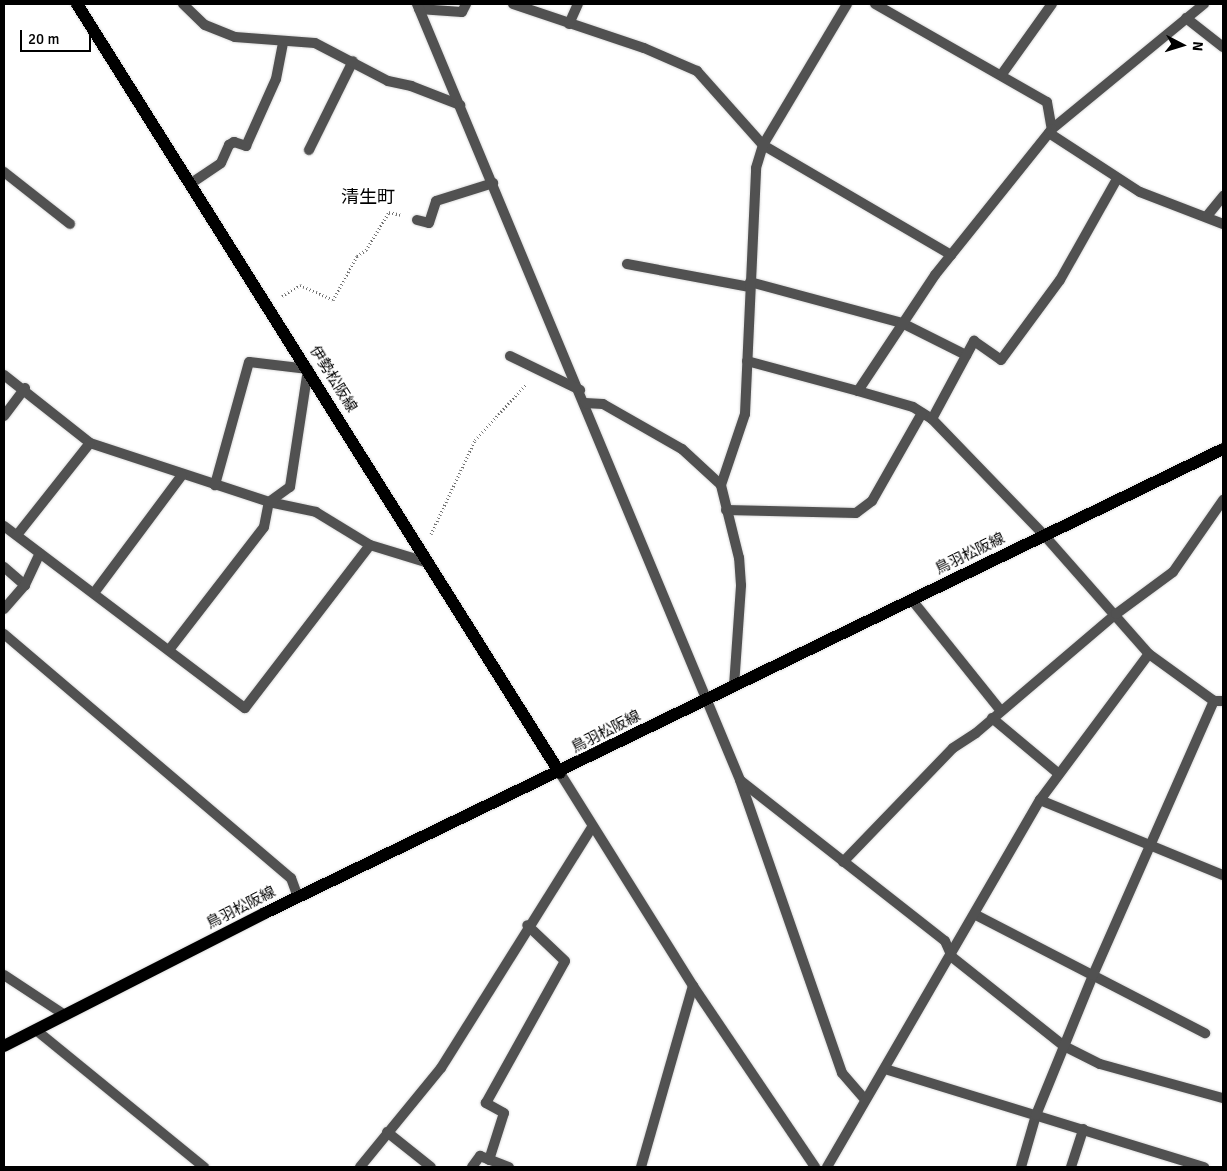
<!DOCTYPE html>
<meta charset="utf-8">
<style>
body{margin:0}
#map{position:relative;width:1227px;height:1171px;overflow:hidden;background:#fff;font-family:Signika,"Noto Sans JP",sans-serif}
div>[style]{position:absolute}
.path>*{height:3px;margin-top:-1.5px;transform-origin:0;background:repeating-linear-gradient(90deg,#737373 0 1px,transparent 0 3.5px)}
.roads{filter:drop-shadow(0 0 1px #dbdbdb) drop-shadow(0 0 1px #dbdbdb)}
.service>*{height:10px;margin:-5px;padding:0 5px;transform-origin:5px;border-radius:5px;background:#515151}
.minor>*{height:10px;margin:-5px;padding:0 5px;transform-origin:5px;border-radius:5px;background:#515151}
.tertiary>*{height:10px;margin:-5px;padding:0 5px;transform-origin:5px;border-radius:5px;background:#515151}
.primary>*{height:12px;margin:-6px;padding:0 6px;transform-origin:6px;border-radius:6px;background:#000}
span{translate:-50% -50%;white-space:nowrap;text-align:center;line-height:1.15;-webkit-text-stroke:4.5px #fff;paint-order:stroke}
.street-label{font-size:15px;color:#000}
.quarter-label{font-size:18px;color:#000}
.frame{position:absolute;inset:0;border:5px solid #000;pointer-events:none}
.north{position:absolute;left:1157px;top:20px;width:50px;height:50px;-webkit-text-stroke:4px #fff;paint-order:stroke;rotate:95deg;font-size:14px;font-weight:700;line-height:20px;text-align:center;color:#000}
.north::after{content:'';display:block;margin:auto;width:18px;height:22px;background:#000;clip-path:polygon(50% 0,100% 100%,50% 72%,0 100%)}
.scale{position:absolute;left:20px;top:30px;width:71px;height:22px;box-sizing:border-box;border:2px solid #000;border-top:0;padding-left:6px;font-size:15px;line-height:18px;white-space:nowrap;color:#000;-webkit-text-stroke:4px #fff;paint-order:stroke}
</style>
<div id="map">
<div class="path">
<i style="left:282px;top:296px;width:21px;rotate:-31deg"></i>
<i style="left:300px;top:285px;width:36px;rotate:24deg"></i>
<i style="left:333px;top:300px;width:50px;rotate:-61.4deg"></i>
<i style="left:357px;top:256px;width:11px;rotate:-34deg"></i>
<i style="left:366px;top:250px;width:44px;rotate:-58.8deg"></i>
<i style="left:389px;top:212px;width:13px;rotate:13deg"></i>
<i style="left:431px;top:534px;width:104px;rotate:-64.9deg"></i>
<i style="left:475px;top:440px;width:77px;rotate:-47.6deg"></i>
</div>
<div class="roads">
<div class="service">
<i style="left:513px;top:4px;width:138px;rotate:18.6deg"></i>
<i style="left:644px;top:48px;width:58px;rotate:23.5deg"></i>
<i style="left:697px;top:71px;width:99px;rotate:48.3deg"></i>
<i style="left:763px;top:145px;width:218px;rotate:30.3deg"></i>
<i style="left:875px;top:4px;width:198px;rotate:29.7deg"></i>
<i style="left:1047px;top:102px;width:27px;rotate:80deg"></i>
<i style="left:419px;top:9px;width:43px;rotate:4deg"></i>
<i style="left:462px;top:12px;width:9px;rotate:-63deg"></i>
<i style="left:1002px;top:74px;width:86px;rotate:-54.5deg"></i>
<i style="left:309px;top:150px;width:99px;rotate:-63.7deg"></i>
<i style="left:190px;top:184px;width:37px;rotate:-34deg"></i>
<i style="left:221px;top:163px;width:20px;rotate:-66deg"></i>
<i style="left:229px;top:145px;width:6px;rotate:-31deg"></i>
<i style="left:234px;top:142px;width:13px;rotate:18deg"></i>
<i style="left:246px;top:146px;width:73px;rotate:-65.9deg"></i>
<i style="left:276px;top:79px;width:38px;rotate:-79deg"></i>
<i style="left:417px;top:220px;width:12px;rotate:14deg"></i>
<i style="left:429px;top:223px;width:23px;rotate:-72deg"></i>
<i style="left:436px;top:201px;width:60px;rotate:-17.5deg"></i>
<i style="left:750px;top:282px;width:157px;rotate:15.1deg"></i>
<i style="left:902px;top:323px;width:72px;rotate:26.6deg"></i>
<i style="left:36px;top:1030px;width:217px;rotate:39.2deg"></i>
<i style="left:489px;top:1160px;width:49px;rotate:-72.3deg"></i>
<i style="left:504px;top:1113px;width:21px;rotate:-151deg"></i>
<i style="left:486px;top:1103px;width:162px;rotate:-60.9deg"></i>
<i style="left:565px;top:961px;width:52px;rotate:-136.5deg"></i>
</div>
<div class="minor">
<i style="left:183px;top:4px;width:30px;rotate:44deg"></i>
<i style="left:205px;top:25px;width:32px;rotate:22deg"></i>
<i style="left:235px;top:37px;width:80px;rotate:4.3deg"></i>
<i style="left:315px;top:43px;width:82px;rotate:27.5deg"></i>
<i style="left:388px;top:81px;width:24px;rotate:12deg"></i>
<i style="left:411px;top:86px;width:53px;rotate:21.2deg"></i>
<i style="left:417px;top:4px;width:841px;rotate:67.4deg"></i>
<i style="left:740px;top:780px;width:310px;rotate:70.8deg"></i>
<i style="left:842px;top:1073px;width:35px;rotate:49deg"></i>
<i style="left:1204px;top:4px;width:197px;rotate:140.6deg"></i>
<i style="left:1052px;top:129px;width:187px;rotate:128.7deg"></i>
<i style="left:935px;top:275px;width:139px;rotate:123.6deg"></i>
<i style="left:858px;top:391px;width:57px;rotate:16.2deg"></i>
<i style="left:913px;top:407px;width:22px;rotate:32deg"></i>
<i style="left:932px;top:419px;width:161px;rotate:46deg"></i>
<i style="left:1044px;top:535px;width:159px;rotate:48.6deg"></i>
<i style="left:1149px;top:654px;width:80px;rotate:35.9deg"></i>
<i style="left:1214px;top:701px;width:9px"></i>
<i style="left:1186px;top:18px;width:47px;rotate:38.1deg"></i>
<i style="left:569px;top:24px;width:22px;rotate:-66deg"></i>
<i style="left:1049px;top:133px;width:108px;rotate:33deg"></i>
<i style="left:1140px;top:192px;width:89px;rotate:21.1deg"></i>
<i style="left:4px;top:172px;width:84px;rotate:38.2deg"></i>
<i style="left:1207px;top:216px;width:26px;rotate:-51deg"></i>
<i style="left:627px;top:264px;width:125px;rotate:10.6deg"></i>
<i style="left:510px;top:356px;width:78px;rotate:25.9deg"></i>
<i style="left:747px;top:361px;width:115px;rotate:15.1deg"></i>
<i style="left:4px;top:375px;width:110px;rotate:38.3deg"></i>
<i style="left:90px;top:443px;width:188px;rotate:18.2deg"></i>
<i style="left:269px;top:502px;width:48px;rotate:12deg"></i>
<i style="left:316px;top:512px;width:63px;rotate:31.4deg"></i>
<i style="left:585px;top:403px;width:18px;rotate:3deg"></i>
<i style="left:603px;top:404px;width:91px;rotate:29.7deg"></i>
<i style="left:682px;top:449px;width:53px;rotate:42.7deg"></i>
<i style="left:4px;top:416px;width:35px;rotate:-53deg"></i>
<i style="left:932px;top:419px;width:89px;rotate:-61.7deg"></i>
<i style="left:974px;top:341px;width:33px;rotate:35deg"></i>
<i style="left:1001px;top:360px;width:99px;rotate:-53.6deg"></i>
<i style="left:1060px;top:280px;width:116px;rotate:-60.6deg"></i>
<i style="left:726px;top:510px;width:130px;rotate:1.3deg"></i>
<i style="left:856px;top:513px;width:20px;rotate:-37deg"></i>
<i style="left:872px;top:501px;width:101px;rotate:-60.4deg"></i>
<i style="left:4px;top:526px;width:302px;rotate:37.1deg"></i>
<i style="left:245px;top:708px;width:205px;rotate:-52.5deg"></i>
<i style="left:370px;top:545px;width:62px;rotate:17deg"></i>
<i style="left:17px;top:535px;width:117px;rotate:-51.6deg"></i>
<i style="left:4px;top:567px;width:28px;rotate:41deg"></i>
<i style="left:94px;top:593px;width:147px;rotate:-53.3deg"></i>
<i style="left:912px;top:600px;width:141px;rotate:51.3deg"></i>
<i style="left:4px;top:609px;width:32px;rotate:-49deg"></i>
<i style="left:25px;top:585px;width:35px;rotate:-65deg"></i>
<i style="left:4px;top:634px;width:377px;rotate:40.4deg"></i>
<i style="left:291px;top:878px;width:20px;rotate:70deg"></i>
<i style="left:169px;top:650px;width:155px;rotate:-52.3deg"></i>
<i style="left:264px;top:527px;width:25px;rotate:-79deg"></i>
<i style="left:269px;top:502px;width:26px;rotate:-36deg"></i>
<i style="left:290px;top:487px;width:119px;rotate:-81.3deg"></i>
<i style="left:308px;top:369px;width:59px;rotate:-173.2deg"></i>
<i style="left:249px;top:362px;width:128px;rotate:105.5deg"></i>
<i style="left:734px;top:686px;width:101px;rotate:-86deg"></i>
<i style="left:741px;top:585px;width:27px;rotate:-94deg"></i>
<i style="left:739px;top:558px;width:75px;rotate:-103.9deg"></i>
<i style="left:721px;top:485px;width:75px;rotate:-71.3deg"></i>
<i style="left:745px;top:414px;width:246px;rotate:-87.4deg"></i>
<i style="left:756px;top:168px;width:24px;rotate:-73deg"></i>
<i style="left:763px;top:145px;width:164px;rotate:-59.2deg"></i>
<i style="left:992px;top:718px;width:87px;rotate:39.9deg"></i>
<i style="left:741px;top:781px;width:259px;rotate:38.1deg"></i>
<i style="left:945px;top:941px;width:17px;rotate:66deg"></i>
<i style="left:952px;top:957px;width:143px;rotate:38.5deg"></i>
<i style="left:1064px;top:1046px;width:40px;rotate:26.6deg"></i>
<i style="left:1100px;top:1064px;width:128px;rotate:15.5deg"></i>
<i style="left:1040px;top:800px;width:198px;rotate:22.3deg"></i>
<i style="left:843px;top:862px;width:158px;rotate:-46deg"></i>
<i style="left:953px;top:748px;width:27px;rotate:-33deg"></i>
<i style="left:976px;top:733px;width:184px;rotate:-40.4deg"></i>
<i style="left:1116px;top:614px;width:71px;rotate:-36.4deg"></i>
<i style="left:1173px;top:572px;width:88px;rotate:-55.2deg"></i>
<i style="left:976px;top:915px;width:258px;rotate:27.3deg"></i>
<i style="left:4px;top:975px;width:73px;rotate:33.3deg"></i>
<i style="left:885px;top:1069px;width:334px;rotate:17.1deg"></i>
<i style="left:387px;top:1132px;width:56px;rotate:38.5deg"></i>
<i style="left:360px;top:1167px;width:128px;rotate:-50.7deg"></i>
<i style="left:441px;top:1068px;width:284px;rotate:-57.9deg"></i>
<i style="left:472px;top:1167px;width:14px;rotate:-54deg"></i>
<i style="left:480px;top:1156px;width:31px;rotate:21deg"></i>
<i style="left:641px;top:1167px;width:188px;rotate:-74deg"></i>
<i style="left:827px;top:1167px;width:424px;rotate:-59.9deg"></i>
<i style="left:1040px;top:800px;width:182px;rotate:-53.3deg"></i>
<i style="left:1021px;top:1167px;width:54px;rotate:-73.9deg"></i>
<i style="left:1036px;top:1115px;width:151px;rotate:-67.8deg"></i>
<i style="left:1093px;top:975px;width:300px;rotate:-66.2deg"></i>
<i style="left:1071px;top:1167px;width:40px;rotate:-72deg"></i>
</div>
<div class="tertiary">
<i style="left:560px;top:773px;width:251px;rotate:58deg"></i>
<i style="left:693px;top:986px;width:218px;rotate:56deg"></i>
</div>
<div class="primary">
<i style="left:77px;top:4px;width:908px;rotate:57.87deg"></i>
<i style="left:4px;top:1046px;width:293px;rotate:-27deg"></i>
<i style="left:265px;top:913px;width:1064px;rotate:-25.84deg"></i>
</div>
</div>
<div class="street-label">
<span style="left:333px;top:379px;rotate:58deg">伊勢松阪線</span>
<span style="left:970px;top:554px;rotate:-26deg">鳥羽松阪線</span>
<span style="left:606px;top:732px;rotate:-27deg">鳥羽松阪線</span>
<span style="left:241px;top:908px;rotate:-27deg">鳥羽松阪線</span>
</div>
<div class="quarter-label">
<span style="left:368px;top:197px">清生町</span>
</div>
<div class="frame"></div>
<div class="north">N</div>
<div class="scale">20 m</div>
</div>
